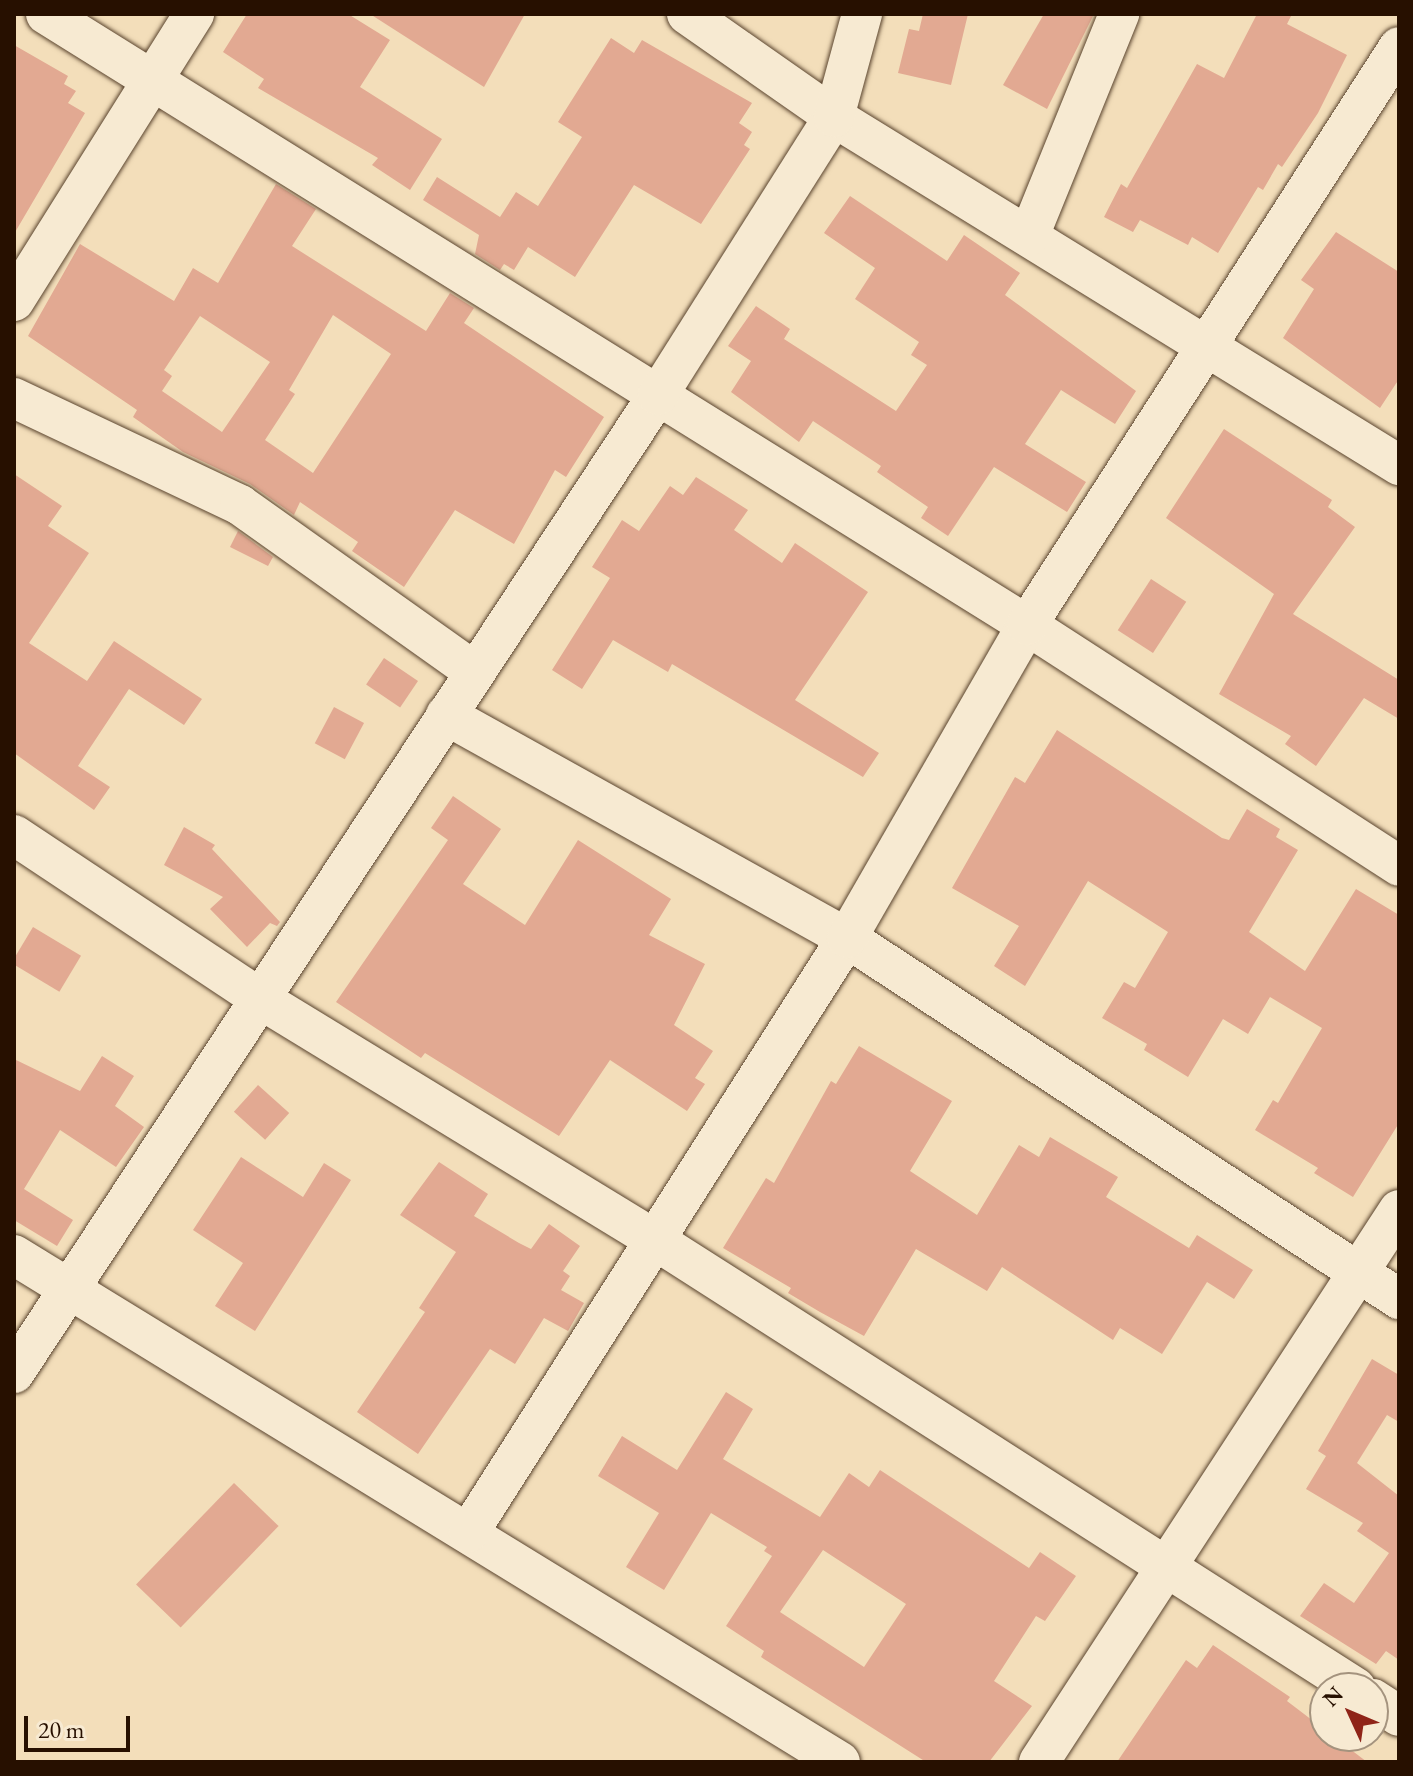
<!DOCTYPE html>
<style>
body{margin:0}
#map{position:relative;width:1413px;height:1776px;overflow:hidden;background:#f3deba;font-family:"EB Garamond",serif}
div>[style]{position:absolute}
.building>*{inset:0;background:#e2a992;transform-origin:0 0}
.roads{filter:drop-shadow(0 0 2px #5a442e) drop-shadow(0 0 2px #5a442e)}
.minor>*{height:40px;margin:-20px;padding:0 20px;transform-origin:20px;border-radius:20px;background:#f7ead2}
span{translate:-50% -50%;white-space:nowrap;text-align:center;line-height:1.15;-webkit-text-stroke:6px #f7ead2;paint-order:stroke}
.frame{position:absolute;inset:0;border:16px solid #271000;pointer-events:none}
.north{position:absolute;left:1309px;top:1672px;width:80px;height:80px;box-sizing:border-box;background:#f7ead2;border:2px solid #a4937e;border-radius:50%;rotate:314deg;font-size:22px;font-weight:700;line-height:32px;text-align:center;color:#271000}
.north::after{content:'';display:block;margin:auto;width:28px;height:36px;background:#8f2418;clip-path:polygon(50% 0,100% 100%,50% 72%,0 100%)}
.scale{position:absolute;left:24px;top:1716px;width:106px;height:36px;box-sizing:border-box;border:4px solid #271000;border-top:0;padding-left:10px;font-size:24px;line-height:28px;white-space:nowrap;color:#271000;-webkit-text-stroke:6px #f7ead2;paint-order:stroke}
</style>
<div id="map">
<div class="building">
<i style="clip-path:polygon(247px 14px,348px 14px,390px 40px,360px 87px,442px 139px,410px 190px,372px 165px,378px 158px,258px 88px,264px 79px,223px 52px)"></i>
<i style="clip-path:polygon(370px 14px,525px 14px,484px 87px)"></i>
<i style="clip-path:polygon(923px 14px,968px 14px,951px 85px,898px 73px,909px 29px,919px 31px)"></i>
<i style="clip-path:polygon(1044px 14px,1094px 14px,1047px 109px,1003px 85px)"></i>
<i style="clip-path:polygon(1257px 14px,1292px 14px,1287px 24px,1347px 55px,1318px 113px,1282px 167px,1278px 164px,1263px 190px,1258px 187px,1218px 253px,1192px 237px,1188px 245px,1140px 220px,1133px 232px,1104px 217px,1121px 184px,1127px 188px,1197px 64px,1224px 78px)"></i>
<i style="clip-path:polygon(611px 38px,634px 53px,642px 40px,752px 103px,739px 123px,752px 132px,744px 145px,750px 149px,701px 224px,634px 185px,575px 277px,528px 247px,514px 270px,504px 264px,500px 270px,475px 254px,479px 235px,423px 200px,437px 177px,500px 217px,516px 192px,538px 206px,582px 137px,558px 122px)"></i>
<i style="clip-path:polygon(14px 45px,68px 76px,64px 84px,76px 91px,68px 103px,85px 113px,14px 234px)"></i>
<i style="clip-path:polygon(evenodd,276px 184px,316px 209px,292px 246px,426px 331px,450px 293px,474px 308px,464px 323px,604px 417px,566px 477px,555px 470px,514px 544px,455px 510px,404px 587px,352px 551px,358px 542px,300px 502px,294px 515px,250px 484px,183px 452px,133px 417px,137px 410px,28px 336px,80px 244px,174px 301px,193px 268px,218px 283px,276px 184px,333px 315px,391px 354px,313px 473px,265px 440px,295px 394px,289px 390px,333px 315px,276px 184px,200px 316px,270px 362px,222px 432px,162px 391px,172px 376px,164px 370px,200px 316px)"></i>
<i style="clip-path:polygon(850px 196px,947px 261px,964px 235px,1020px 273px,1005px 295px,1136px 391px,1115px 424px,1061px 390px,1025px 444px,1086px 482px,1067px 512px,994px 467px,948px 536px,921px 518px,928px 507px,877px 472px,881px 466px,813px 421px,799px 442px,731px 392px,751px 361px,728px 346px,756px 306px,790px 329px,784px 339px,896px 411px,927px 365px,911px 355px,919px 342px,855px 299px,875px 268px,824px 233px)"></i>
<i style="clip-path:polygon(1336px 232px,1399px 272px,1399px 379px,1380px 408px,1283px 338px,1314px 289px,1301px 280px)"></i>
<i style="clip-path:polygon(1224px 429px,1332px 500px,1328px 507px,1355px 527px,1293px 614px,1399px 680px,1399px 719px,1364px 698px,1316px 766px,1285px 744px,1291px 736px,1219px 694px,1274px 594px,1166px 518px)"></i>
<i style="clip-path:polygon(14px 474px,62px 506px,48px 526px,89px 553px,29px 643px,87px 681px,114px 641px,202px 699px,184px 725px,129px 689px,78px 766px,110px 787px,94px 810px,14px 753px)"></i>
<i style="clip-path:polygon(696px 477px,748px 510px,734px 530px,782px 563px,795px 543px,868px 592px,795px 700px,879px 753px,863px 777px,672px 664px,668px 672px,613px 640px,582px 689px,552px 670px,610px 578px,592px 567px,622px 520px,639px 531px,670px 486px,683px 495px)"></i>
<i style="clip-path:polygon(238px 531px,273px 557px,268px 566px,230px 547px)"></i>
<i style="left:1151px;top:579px;width:42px;height:61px;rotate:33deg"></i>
<i style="left:384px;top:658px;width:41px;height:32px;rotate:34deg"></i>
<i style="left:334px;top:707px;width:34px;height:41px;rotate:28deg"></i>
<i style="clip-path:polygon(1057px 730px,1222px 838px,1229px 840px,1247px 809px,1280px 829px,1276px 837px,1298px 850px,1249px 932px,1305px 971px,1356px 889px,1399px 915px,1399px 1123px,1353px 1197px,1314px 1173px,1318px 1168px,1255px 1130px,1273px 1100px,1278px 1103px,1322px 1028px,1270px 997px,1248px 1034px,1223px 1019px,1188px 1077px,1144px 1050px,1147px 1044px,1102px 1018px,1124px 982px,1135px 988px,1168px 932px,1088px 881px,1025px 986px,994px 966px,1019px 926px,952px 888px,1015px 777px,1025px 783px)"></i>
<i style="clip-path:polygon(453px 796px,501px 829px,463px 884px,525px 925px,578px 840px,671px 899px,649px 935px,705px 964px,674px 1025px,713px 1051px,695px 1078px,705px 1084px,687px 1111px,610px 1060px,559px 1136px,425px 1053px,421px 1058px,336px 1002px,448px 840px,431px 828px)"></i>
<i style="clip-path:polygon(184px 827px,215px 845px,212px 849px,280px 922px,277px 926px,270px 923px,247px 947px,210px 909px,223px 897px,164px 865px)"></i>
<i style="left:33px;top:927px;width:56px;height:42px;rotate:31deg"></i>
<i style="clip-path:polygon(859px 1046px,952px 1101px,910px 1171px,977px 1215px,1019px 1145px,1039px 1157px,1050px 1137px,1118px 1177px,1106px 1197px,1189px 1248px,1197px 1235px,1253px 1270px,1234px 1299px,1207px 1282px,1162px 1354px,1120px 1328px,1113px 1340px,1002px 1267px,987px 1291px,916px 1249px,864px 1336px,820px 1312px,788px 1293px,791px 1288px,723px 1248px,766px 1178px,774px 1183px,831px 1081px,836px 1084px)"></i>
<i style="clip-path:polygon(102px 1056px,134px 1076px,115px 1106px,144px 1127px,116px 1167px,60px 1130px,24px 1189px,73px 1220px,57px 1246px,14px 1220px,14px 1059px,80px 1091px)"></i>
<i style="left:258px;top:1085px;width:42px;height:36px;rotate:42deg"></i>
<i style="clip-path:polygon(241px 1157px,303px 1197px,324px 1163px,351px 1180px,255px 1331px,215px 1306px,243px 1263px,193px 1230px)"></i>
<i style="clip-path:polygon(439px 1162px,488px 1194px,474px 1216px,519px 1243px,531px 1249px,549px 1224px,580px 1246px,563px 1271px,570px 1276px,561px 1290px,584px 1303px,568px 1331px,544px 1318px,515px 1364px,490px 1349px,418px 1454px,357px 1412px,425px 1312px,419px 1308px,456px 1252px,400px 1215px)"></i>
<i style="clip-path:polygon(1372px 1359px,1399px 1375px,1399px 1422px,1387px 1415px,1357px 1463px,1399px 1496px,1399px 1660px,1386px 1651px,1376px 1664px,1300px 1616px,1324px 1583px,1354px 1603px,1389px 1553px,1357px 1531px,1363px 1523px,1306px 1489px,1326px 1456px,1318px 1451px)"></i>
<i style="clip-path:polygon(evenodd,726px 1392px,753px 1409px,723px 1459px,820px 1517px,849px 1473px,869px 1487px,880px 1470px,1029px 1568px,1040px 1552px,1076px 1576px,1045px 1621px,1036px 1616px,994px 1681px,1032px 1706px,989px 1762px,926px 1762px,761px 1657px,764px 1651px,726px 1626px,772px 1556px,764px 1551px,767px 1547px,711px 1513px,664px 1590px,626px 1567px,659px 1513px,598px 1476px,622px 1436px,677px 1470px,726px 1392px,823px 1550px,906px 1604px,864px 1667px,780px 1612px,823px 1550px)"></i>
<i style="left:234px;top:1483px;width:62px;height:141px;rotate:44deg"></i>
<i style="clip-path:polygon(1213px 1645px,1290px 1697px,1287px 1701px,1325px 1730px,1325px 1736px,1333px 1736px,1367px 1762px,1117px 1762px,1186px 1660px,1197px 1668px)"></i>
</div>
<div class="roads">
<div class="minor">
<i style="left:46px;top:14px;width:1156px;rotate:31.92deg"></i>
<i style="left:1027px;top:625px;width:443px;rotate:32.9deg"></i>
<i style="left:687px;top:14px;width:179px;rotate:35deg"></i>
<i style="left:834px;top:117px;width:664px;rotate:31.63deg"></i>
<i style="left:1029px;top:236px;width:240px;rotate:-67.9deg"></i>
<i style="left:14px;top:301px;width:339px;rotate:-57.9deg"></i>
<i style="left:14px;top:398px;width:250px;rotate:25.3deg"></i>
<i style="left:240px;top:505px;width:288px;rotate:35.4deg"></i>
<i style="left:446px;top:715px;width:459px;rotate:29.1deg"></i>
<i style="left:847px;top:938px;width:660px;rotate:33.18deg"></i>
<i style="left:14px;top:835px;width:298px;rotate:33.6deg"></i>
<i style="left:262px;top:1000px;width:464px;rotate:31.4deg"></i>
<i style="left:658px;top:1242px;width:828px;rotate:32.58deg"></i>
<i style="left:14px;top:1255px;width:969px;rotate:31.54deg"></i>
<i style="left:14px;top:1373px;width:1171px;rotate:-56.64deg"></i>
<i style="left:658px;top:395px;width:329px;rotate:-57.7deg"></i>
<i style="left:834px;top:117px;width:107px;rotate:-74.8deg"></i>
<i style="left:469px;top:1532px;width:704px;rotate:-57.53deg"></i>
<i style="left:847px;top:938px;width:361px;rotate:-60.1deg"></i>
<i style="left:1027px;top:625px;width:687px;rotate:-57.23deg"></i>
<i style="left:1373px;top:1699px;width:31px;rotate:33deg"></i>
<i style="left:1039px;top:1762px;width:659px;rotate:-56.89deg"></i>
</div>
</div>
<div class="frame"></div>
<div class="north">N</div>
<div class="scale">20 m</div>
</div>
